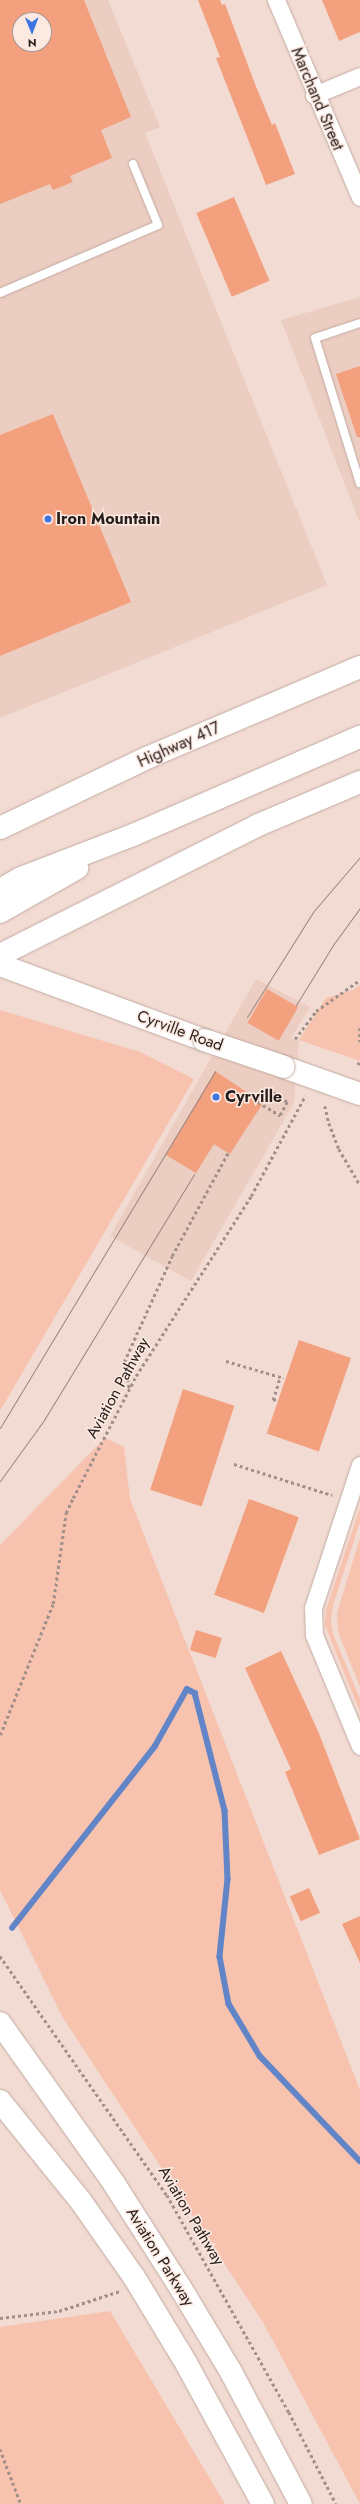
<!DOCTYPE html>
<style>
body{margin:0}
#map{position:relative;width:360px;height:2504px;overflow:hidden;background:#f2dbd2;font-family:Jost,sans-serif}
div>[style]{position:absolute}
.built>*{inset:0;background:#eccdc1}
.green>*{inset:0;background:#f7c2ae}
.stream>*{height:5.5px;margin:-2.75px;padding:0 2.75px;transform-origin:2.75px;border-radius:2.75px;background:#6285c8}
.building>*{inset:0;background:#f3a07f;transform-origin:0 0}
.path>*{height:2.5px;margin-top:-1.25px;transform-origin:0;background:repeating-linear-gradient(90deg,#a18f89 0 3px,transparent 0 6px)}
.roads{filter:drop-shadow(0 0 1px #c1aba2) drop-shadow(0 0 1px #c1aba2)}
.lane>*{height:8px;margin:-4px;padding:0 4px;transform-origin:4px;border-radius:4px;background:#fff}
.street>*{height:17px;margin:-8.5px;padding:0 8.5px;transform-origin:8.5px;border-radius:8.5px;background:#fff}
.secondary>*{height:22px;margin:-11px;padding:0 11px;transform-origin:11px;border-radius:11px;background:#fff}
.primary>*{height:22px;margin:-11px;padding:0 11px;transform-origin:11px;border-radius:11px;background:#fff}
.highway>*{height:22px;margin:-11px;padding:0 11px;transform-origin:11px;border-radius:11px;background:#fff}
.tram>*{height:1px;margin:-0.5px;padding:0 0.5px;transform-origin:0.5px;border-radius:0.5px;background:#96857f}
.bridges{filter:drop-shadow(0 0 1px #c1aba2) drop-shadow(0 0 1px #c1aba2)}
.secondary-bridge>*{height:22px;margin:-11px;padding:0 11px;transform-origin:11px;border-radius:11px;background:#fff}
.dots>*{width:11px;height:11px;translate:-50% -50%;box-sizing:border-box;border:2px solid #fce9e2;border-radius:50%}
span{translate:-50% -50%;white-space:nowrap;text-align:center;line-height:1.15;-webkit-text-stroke:3px #fce9e2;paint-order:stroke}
.street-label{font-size:16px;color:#281f1c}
.poi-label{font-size:16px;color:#281f1c;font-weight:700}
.left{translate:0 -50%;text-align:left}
.north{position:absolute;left:12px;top:12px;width:40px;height:40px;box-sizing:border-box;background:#fce9e2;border:1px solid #a79893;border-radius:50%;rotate:179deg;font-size:11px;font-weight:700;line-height:16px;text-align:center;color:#281f1c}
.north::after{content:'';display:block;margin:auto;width:14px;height:18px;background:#3d73e3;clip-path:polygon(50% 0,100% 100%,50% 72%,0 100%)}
</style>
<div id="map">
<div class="built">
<i style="clip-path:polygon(evenodd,0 0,108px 0,160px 127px,145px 133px,327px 585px,0 718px,0 0,20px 20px,44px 20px,44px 44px,20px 44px,20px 20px)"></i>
<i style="clip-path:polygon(360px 297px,360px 523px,281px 320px)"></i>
<i style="clip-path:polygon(256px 979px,310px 1007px,291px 1038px,299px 1041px,294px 1103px,191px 1281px,110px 1236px)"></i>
</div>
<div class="green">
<i style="clip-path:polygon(360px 985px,360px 1061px,299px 1040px,326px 998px,353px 990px)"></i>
<i style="clip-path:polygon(0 1010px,140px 1052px,194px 1079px,0 1411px)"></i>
<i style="clip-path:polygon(105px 1438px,124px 1447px,130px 1499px,360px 2090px,360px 2504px,264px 2324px,63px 2018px,0 1890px,0 1545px)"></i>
<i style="clip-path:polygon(360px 1508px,360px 1522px,333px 1605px,331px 1622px,333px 1634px,360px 1699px,360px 1712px,325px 1625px,326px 1610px)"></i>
<i style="clip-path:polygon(360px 1538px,360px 1687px,338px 1632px,337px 1613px)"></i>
<i style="clip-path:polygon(110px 2311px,225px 2504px,0 2504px,0 2327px)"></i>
</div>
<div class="stream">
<i style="left:12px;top:1928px;width:231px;rotate:-51.8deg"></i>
<i style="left:155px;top:1746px;width:65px;rotate:-60.7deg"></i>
<i style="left:187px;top:1689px;width:9px;rotate:27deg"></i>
<i style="left:195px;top:1693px;width:122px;rotate:75.7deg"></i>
<i style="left:225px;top:1811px;width:68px;rotate:87.5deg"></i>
<i style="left:228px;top:1879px;width:78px;rotate:95.9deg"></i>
<i style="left:220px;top:1957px;width:48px;rotate:79.2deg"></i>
<i style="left:229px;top:2004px;width:61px;rotate:59.2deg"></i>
<i style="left:260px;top:2056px;width:145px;rotate:46.4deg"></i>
</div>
<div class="building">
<i style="clip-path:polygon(evenodd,0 0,84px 0,131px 117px,101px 130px,112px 158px,70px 176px,73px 182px,53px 190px,50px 184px,0 204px,0 0,20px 20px,44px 20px,44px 44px,20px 44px,20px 20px)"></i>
<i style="clip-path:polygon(198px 0,220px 0,222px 5px,225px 4px,255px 84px,272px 125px,275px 123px,295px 174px,266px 185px,216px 58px,220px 57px)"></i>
<i style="clip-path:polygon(322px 0,360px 0,360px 32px,339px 41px)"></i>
<i style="left:234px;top:197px;width:91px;height:41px;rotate:67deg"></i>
<i style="clip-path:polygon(360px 366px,360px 437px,357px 437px,336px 374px)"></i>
<i style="clip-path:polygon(53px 414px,131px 602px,0 656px,0 435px)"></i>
<i style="left:267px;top:989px;width:36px;height:39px;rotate:30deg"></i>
<i style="clip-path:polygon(215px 1071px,263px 1103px,230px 1154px,214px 1144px,196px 1173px,166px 1155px)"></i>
<i style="left:299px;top:1340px;width:55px;height:99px;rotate:19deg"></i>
<i style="left:183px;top:1389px;width:54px;height:106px;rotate:18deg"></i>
<i style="left:249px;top:1499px;width:53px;height:102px;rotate:20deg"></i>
<i style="left:196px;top:1630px;width:27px;height:21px;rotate:17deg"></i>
<i style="clip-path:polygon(281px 1651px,318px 1731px,360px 1839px,319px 1855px,285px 1772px,291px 1769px,245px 1668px)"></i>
<i style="left:309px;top:1888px;width:27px;height:21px;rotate:66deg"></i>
<i style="clip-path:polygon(360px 1916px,360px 1963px,342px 1924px)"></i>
</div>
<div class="path">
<i style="left:360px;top:1028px;width:14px;rotate:90deg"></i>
<i style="left:295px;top:1039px;width:35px;rotate:-53deg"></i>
<i style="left:316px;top:1011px;width:54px;rotate:-35.2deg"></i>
<i style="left:358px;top:1065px;width:6px;rotate:-72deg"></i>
<i style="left:258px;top:1102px;width:26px;rotate:31deg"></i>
<i style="left:280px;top:1115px;width:15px;rotate:-62deg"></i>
<i style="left:287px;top:1102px;width:16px;rotate:-150deg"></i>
<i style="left:273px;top:1094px;width:6px;rotate:-59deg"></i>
<i style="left:325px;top:1106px;width:17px;rotate:77deg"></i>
<i style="left:329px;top:1123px;width:28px;rotate:69deg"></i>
<i style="left:339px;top:1149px;width:42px;rotate:59.7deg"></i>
<i style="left:226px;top:1361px;width:60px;rotate:16.3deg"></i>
<i style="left:129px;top:1388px;width:26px;rotate:-101deg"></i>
<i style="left:124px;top:1362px;width:116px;rotate:-65.6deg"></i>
<i style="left:172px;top:1256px;width:117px;rotate:-61.5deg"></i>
<i style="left:276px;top:1400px;width:3px;rotate:180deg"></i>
<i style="left:273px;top:1400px;width:24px;rotate:-73deg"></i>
<i style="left:234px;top:1464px;width:103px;rotate:17.6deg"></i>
<i style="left:0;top:1735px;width:141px;rotate:-68deg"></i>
<i style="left:53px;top:1604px;width:92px;rotate:-81.9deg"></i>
<i style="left:66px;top:1513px;width:17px;rotate:-65deg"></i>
<i style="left:73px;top:1498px;width:137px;rotate:-62.7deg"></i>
<i style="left:136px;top:1376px;width:214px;rotate:-57.4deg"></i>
<i style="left:251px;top:1196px;width:114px;rotate:-61.6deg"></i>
<i style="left:0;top:1956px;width:292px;rotate:55.1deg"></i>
<i style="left:167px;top:2195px;width:249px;rotate:60.7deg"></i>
<i style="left:289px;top:2412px;width:103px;rotate:62.9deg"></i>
<i style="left:0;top:2318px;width:59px;rotate:-6.8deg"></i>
<i style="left:59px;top:2311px;width:64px;rotate:-18.2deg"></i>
<i style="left:0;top:2449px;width:59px;rotate:69.1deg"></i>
</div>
<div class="roads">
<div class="lane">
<i style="left:0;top:293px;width:172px;rotate:-23.3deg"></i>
<i style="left:158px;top:225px;width:66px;rotate:-112.3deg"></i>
<i style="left:360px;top:323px;width:47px;rotate:161.6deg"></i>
<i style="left:315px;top:338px;width:152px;rotate:72.8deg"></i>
</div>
<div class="street">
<i style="left:276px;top:0;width:214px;rotate:66.9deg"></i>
<i style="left:314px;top:95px;width:50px;rotate:-22.4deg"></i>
<i style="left:360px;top:1465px;width:151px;rotate:108.2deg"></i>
<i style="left:313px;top:1608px;width:27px;rotate:88deg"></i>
<i style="left:314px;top:1635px;width:120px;rotate:67.5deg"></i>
</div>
<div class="secondary">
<i style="left:0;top:965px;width:217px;rotate:20.2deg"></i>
<i style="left:284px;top:1067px;width:81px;rotate:19.6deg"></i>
</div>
<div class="primary">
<i style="left:0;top:2023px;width:195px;rotate:54.6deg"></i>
<i style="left:113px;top:2182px;width:125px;rotate:57.5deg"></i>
<i style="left:180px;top:2287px;width:99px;rotate:59deg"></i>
<i style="left:231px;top:2372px;width:149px;rotate:62.1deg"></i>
<i style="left:0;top:2101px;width:127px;rotate:51.1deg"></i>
<i style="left:80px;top:2200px;width:94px;rotate:55deg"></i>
<i style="left:134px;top:2277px;width:100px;rotate:58.8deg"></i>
<i style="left:186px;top:2363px;width:161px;rotate:61.4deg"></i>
</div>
<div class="highway">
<i style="left:0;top:828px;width:165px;rotate:-25.5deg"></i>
<i style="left:149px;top:757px;width:229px;rotate:-23.1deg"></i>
<i style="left:0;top:890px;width:24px;rotate:-30deg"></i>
<i style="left:21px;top:878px;width:120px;rotate:-21deg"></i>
<i style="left:133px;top:835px;width:247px;rotate:-23.4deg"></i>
<i style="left:0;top:912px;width:89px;rotate:-29.7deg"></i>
<i style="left:0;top:955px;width:289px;rotate:-26.7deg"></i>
<i style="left:258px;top:825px;width:111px;rotate:-22.9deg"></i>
</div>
</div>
<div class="tram">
<i style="left:296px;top:1005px;width:70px;rotate:-58.3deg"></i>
<i style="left:333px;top:945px;width:46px;rotate:-53.9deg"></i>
<i style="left:247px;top:1017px;width:124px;rotate:-57.8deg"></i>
<i style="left:313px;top:912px;width:72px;rotate:-49.5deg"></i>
<i style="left:0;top:1428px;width:417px;rotate:-58.9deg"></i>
<i style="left:0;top:1481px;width:75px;rotate:-54.2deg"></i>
<i style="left:44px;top:1420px;width:288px;rotate:-58.6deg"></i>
</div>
<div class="bridges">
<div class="secondary-bridge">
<i style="left:204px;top:1040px;width:84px;rotate:18.6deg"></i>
</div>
</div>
<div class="dots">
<i style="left:48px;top:519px;background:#3d73e3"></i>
<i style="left:216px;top:1097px;background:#3d73e3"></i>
</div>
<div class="street-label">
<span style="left:317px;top:99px;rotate:67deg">Marchand Street</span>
<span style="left:179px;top:745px;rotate:-24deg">Highway 417</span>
<span style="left:180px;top:1031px;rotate:20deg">Cyrville Road</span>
<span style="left:118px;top:1388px;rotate:-61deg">Aviation Pathway</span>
<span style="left:191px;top:2216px;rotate:59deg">Aviation Pathway</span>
<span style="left:160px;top:2257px;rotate:58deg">Aviation Parkway</span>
</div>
<div class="poi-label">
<span class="left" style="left:56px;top:519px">Iron Mountain</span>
<span class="left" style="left:225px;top:1097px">Cyrville</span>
</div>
<div class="north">N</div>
</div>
